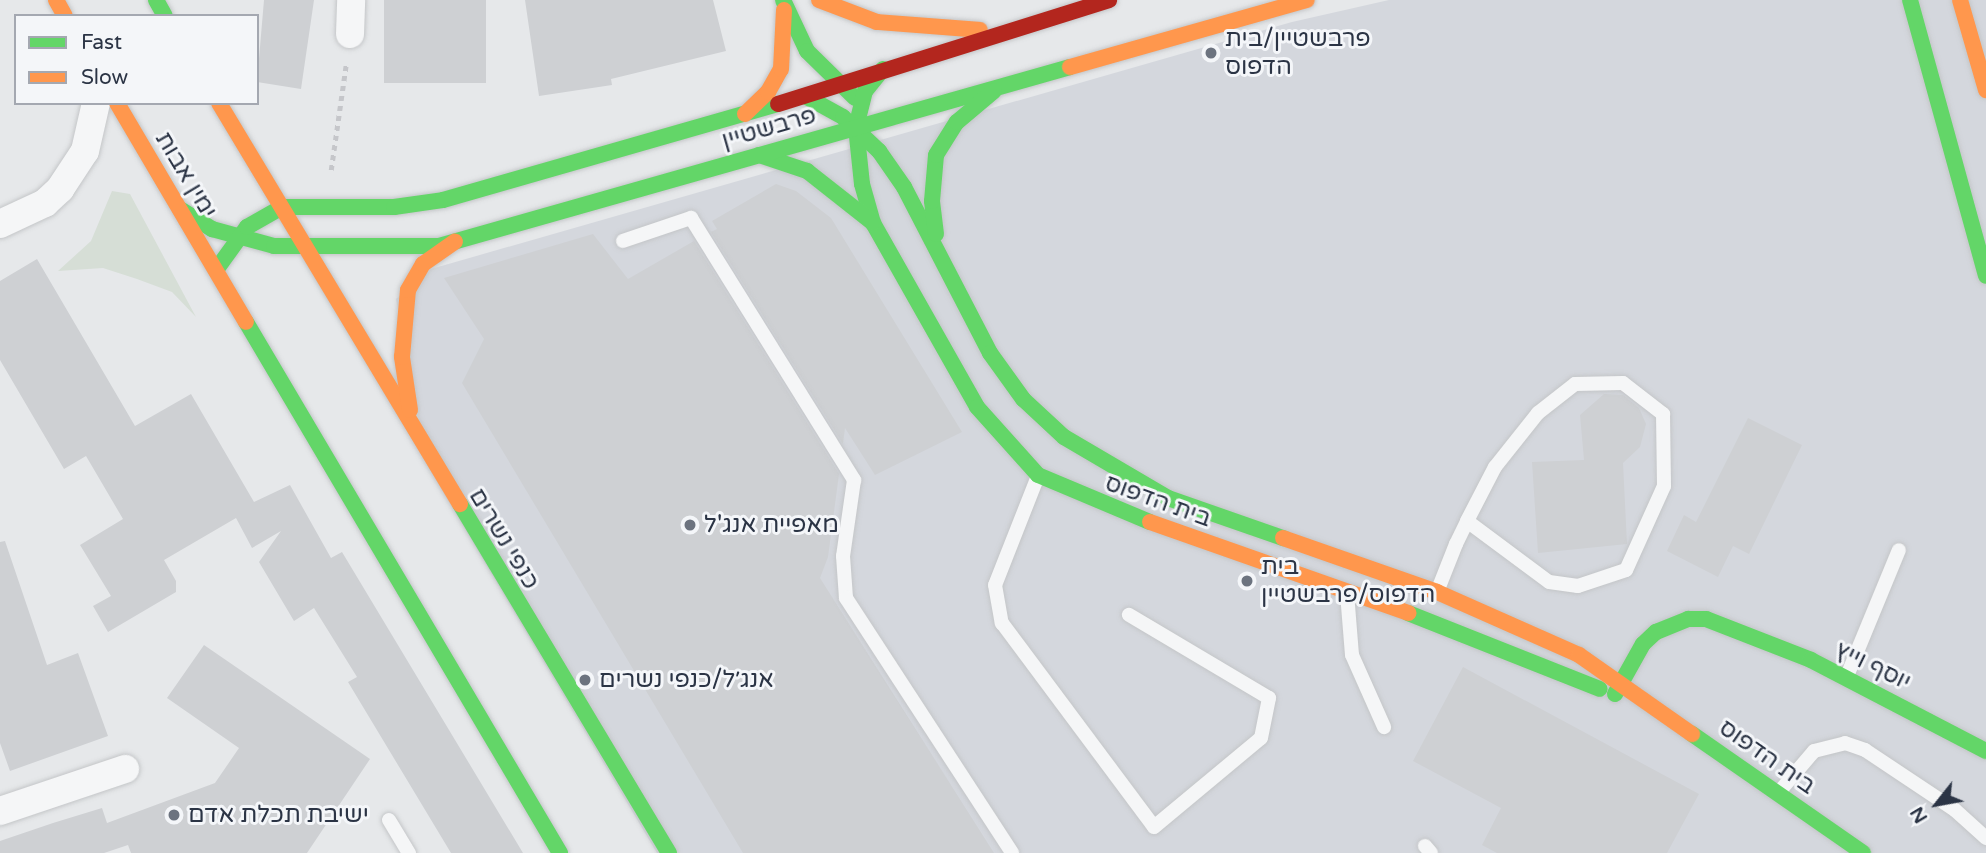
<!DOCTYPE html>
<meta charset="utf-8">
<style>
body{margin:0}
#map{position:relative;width:1986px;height:853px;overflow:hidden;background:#e6e8ea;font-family:"Varela Round","Noto Sans Hebrew",sans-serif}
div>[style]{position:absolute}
.built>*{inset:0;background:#d4d7dd}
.green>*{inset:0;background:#d6ded6}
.building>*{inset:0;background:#ced0d3;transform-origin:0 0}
.path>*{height:4.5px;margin-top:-2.25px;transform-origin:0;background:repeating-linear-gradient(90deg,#c5c6ca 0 5px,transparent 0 10px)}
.roads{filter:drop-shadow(0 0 2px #c4c6c8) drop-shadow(0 0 2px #c4c6c8)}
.lane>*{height:14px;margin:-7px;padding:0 7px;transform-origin:7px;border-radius:7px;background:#f5f6f7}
.street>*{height:28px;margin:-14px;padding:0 14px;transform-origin:14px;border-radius:14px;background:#f5f6f7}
.fast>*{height:16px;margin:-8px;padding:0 8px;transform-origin:8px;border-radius:8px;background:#63d668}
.slow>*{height:16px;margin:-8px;padding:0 8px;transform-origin:8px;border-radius:8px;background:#ff974d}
.jam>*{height:16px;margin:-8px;padding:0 8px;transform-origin:8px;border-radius:8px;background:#b3261e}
.dots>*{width:19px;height:19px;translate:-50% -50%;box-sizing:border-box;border:4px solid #f4f6f9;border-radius:50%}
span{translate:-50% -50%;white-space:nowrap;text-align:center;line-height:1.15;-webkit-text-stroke:6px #f4f6f9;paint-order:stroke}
.poi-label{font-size:24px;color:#2b3445}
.left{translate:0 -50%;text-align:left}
.street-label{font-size:24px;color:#2b3445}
.legend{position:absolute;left:14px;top:14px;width:245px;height:91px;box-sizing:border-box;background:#f4f6f9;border:2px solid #a4a8b1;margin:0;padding:9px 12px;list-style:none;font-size:21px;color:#2b3445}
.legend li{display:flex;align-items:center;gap:14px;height:35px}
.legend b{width:35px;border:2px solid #a4a8b1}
.north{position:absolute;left:1902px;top:769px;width:70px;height:70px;-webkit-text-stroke:5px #f4f6f9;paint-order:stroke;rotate:239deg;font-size:19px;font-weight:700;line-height:28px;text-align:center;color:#2b3445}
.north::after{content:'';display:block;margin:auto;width:24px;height:32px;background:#2b3445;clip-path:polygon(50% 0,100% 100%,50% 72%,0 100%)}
</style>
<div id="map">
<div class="built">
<i style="clip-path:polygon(1389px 0,1986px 0,1986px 853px,657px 853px,427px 465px,396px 299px,431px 269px,1292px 22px)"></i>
</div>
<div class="green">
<i style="clip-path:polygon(112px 191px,130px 194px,196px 317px,172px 292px,137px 279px,103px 268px,58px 271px,91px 241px)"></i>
</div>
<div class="building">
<i style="clip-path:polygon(264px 0,314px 0,301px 89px,257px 82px)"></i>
<i style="left:384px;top:0;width:102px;height:83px"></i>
<i style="clip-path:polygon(525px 0,713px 0,726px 51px,611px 79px,612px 85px,539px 96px)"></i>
<i style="clip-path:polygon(776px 184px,796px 191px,831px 218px,962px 432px,875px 475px,845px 428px,843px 444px,711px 232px,717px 229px,712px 221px)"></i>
<i style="clip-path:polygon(593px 234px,628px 279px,694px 241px,839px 474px,828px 557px,820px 578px,994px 853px,743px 853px,462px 383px,484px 339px,444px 278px)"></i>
<i style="clip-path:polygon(37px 259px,135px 426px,191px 394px,254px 502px,290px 485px,331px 558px,342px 552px,523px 853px,451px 853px,348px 682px,357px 677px,314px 608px,294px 621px,259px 562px,281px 531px,252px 548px,236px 518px,164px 560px,176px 581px,176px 592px,108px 632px,93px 606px,111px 596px,80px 545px,123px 519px,86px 456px,64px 469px,0 360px,0 281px)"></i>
<i style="clip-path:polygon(1604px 394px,1623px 395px,1639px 408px,1646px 424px,1640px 447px,1623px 463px,1627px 544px,1538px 553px,1532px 462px,1584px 460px,1580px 415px)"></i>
<i style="clip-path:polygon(1748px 418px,1802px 445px,1749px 554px,1733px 546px,1718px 577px,1667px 551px,1684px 515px,1696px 522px)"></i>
<i style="clip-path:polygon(5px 541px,47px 665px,78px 653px,108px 736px,10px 771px,0 743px,0 542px)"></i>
<i style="clip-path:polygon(204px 645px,370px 759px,307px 853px,131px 853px,128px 845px,104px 853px,0 853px,0 841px,53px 823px,102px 808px,107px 823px,215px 783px,239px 748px,167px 698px)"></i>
<i style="clip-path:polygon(1463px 667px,1699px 794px,1667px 853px,1497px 853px,1482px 845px,1501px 808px,1413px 761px)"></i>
</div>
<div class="path">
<i style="left:331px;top:170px;width:107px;rotate:-81.9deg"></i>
</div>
<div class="roads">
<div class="lane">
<i style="left:623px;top:241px;width:72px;rotate:-18.7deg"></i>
<i style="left:691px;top:218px;width:309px;rotate:58.1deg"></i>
<i style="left:854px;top:480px;width:77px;rotate:98.2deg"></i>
<i style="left:843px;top:556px;width:42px;rotate:85.9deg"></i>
<i style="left:846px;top:598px;width:304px;rotate:56.9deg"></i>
<i style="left:1038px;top:476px;width:117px;rotate:111.5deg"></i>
<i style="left:995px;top:585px;width:39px;rotate:80deg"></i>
<i style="left:1002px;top:623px;width:254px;rotate:53.3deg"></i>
<i style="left:1154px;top:827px;width:139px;rotate:-39.8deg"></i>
<i style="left:1261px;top:738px;width:41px;rotate:-78.7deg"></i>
<i style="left:1269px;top:698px;width:163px;rotate:-149.3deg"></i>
<i style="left:1437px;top:592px;width:52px;rotate:-68.4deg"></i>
<i style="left:1456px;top:544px;width:25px;rotate:-64deg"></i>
<i style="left:1467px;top:521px;width:61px;rotate:-62.6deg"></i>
<i style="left:1495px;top:467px;width:69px;rotate:-51.5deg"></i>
<i style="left:1538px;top:413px;width:47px;rotate:-38.1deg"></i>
<i style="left:1575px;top:384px;width:48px;rotate:-1.2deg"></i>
<i style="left:1623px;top:383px;width:51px;rotate:37.8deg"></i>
<i style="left:1663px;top:414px;width:72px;rotate:89.2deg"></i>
<i style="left:1664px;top:486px;width:92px;rotate:114.3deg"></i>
<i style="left:1626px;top:570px;width:51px;rotate:161.6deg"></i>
<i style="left:1578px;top:586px;width:29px;rotate:-172deg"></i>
<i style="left:1549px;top:582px;width:102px;rotate:-143.4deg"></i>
<i style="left:1347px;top:593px;width:62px;rotate:85.4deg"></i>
<i style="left:1352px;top:655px;width:79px;rotate:66deg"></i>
<i style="left:1847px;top:676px;width:136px;rotate:-67.6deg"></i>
<i style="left:1779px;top:792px;width:54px;rotate:-49.5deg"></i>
<i style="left:1814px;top:751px;width:32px;rotate:-14deg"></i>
<i style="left:1845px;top:743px;width:21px;rotate:19deg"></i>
<i style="left:1865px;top:750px;width:108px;rotate:33.7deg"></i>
<i style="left:1955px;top:810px;width:42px;rotate:42.1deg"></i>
<i style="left:389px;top:820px;width:39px;rotate:59deg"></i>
<i style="left:1425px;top:846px;width:9px;rotate:49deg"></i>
</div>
<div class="street">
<i style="left:350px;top:34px;width:34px;rotate:-88deg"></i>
<i style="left:0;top:224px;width:50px;rotate:-25deg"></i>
<i style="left:45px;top:203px;width:21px;rotate:-43deg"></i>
<i style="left:60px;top:189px;width:45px;rotate:-56.7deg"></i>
<i style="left:85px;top:151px;width:49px;rotate:-77.1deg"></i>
<i style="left:0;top:811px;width:132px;rotate:-18.6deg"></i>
</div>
<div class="fast">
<i style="left:156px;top:0;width:18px;rotate:61deg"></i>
<i style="left:783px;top:0;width:56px;rotate:64.8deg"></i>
<i style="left:807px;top:51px;width:67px;rotate:44.4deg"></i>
<i style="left:1910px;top:0;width:286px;rotate:74.6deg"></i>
<i style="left:883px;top:69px;width:28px;rotate:129deg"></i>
<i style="left:865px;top:91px;width:37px;rotate:104deg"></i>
<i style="left:856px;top:127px;width:57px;rotate:84deg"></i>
<i style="left:862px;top:184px;width:41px;rotate:74.2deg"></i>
<i style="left:873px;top:223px;width:211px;rotate:60.5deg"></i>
<i style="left:977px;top:407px;width:91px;rotate:48.1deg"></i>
<i style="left:1038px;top:475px;width:121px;rotate:22.8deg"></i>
<i style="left:805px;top:96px;width:43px;rotate:28.9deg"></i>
<i style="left:843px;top:117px;width:50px;rotate:43.4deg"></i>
<i style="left:879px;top:151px;width:44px;rotate:55.2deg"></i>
<i style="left:904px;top:187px;width:187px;rotate:62.6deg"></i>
<i style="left:990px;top:353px;width:57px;rotate:54.3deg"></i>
<i style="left:1023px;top:399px;width:56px;rotate:42.8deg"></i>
<i style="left:1064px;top:437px;width:121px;rotate:30.4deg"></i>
<i style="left:1168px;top:498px;width:122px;rotate:19.2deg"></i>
<i style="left:759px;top:155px;width:51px;rotate:18.4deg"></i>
<i style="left:807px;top:171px;width:84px;rotate:38.2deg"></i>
<i style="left:180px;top:209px;width:38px;rotate:32deg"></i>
<i style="left:212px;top:229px;width:64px;rotate:15.3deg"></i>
<i style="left:274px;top:246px;width:165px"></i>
<i style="left:439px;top:246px;width:656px;rotate:-15.84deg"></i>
<i style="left:936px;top:234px;width:33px;rotate:-97deg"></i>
<i style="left:932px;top:201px;width:46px;rotate:-85deg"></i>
<i style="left:936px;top:155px;width:39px;rotate:-58deg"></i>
<i style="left:957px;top:122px;width:48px;rotate:-40deg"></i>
<i style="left:216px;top:270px;width:53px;rotate:-54.2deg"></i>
<i style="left:247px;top:227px;width:40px;rotate:-29.7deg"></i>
<i style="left:282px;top:207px;width:112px"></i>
<i style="left:394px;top:207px;width:49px;rotate:-8.1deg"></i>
<i style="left:443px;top:200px;width:348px;rotate:-16deg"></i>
<i style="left:246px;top:322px;width:617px;rotate:59.4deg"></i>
<i style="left:460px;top:504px;width:407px;rotate:59.1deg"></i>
<i style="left:1408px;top:613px;width:206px;rotate:21.6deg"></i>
<i style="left:1615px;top:694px;width:57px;rotate:-60.8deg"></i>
<i style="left:1643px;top:644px;width:18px;rotate:-43deg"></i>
<i style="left:1656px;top:632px;width:35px;rotate:-22deg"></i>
<i style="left:1688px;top:619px;width:18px"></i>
<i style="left:1706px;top:619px;width:113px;rotate:21.3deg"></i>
<i style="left:1811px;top:660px;width:197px;rotate:27.5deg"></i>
<i style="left:1692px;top:734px;width:208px;rotate:34.8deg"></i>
</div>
<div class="slow">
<i style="left:56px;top:0;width:18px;rotate:61deg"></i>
<i style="left:819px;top:0;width:62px;rotate:20.8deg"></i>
<i style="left:877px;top:22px;width:103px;rotate:4.4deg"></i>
<i style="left:1960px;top:0;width:94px;rotate:73.9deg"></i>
<i style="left:1070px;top:67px;width:246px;rotate:-15.8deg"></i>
<i style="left:117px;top:103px;width:254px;rotate:59.5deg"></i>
<i style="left:219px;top:103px;width:468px;rotate:59deg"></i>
<i style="left:745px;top:114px;width:32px;rotate:-44deg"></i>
<i style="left:768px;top:92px;width:26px;rotate:-61deg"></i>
<i style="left:781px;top:69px;width:59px;rotate:-87.1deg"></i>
<i style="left:410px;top:410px;width:54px;rotate:-98.6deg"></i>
<i style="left:402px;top:357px;width:67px;rotate:-84.9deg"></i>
<i style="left:408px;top:290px;width:30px;rotate:-60deg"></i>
<i style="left:423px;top:264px;width:39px;rotate:-35deg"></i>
<i style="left:1150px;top:522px;width:274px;rotate:19.4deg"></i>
<i style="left:1283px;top:538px;width:163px;rotate:19.3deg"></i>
<i style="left:1437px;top:592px;width:155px;rotate:23.9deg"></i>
<i style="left:1579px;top:655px;width:138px;rotate:35deg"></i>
</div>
<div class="jam">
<i style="left:778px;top:104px;width:347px;rotate:-17.4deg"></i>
</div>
</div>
<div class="dots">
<i style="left:1211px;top:53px;background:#6c737f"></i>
<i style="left:690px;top:525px;background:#6c737f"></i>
<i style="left:1247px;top:581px;background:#6c737f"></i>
<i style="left:585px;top:680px;background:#6c737f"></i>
<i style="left:174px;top:815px;background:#6c737f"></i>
</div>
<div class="poi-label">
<span class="left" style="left:1225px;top:53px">פרבשטיין/בית<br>הדפוס</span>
<span class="left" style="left:704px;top:525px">מאפיית אנג'ל</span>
<span class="left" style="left:1261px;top:581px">בית<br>הדפוס/פרבשטיין</span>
<span class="left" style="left:599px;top:680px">אנג׳ל/כנפי נשרים</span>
<span class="left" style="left:188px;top:815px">ישיבת תכלת אדם</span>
</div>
<div class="street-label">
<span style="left:769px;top:128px;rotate:-16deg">פרבשטיין</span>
<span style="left:186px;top:175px;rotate:59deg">ימין אבות</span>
<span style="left:1158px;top:501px;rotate:20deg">בית הדפוס</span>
<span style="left:504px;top:539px;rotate:59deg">כנפי נשרים</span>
<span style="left:1873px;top:666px;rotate:26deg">יוסף וייץ</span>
<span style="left:1767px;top:757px;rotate:35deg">בית הדפוס</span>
</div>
<ul class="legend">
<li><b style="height:9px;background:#63d668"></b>Fast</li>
<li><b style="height:9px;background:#ff974d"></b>Slow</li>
</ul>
<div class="north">N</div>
</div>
